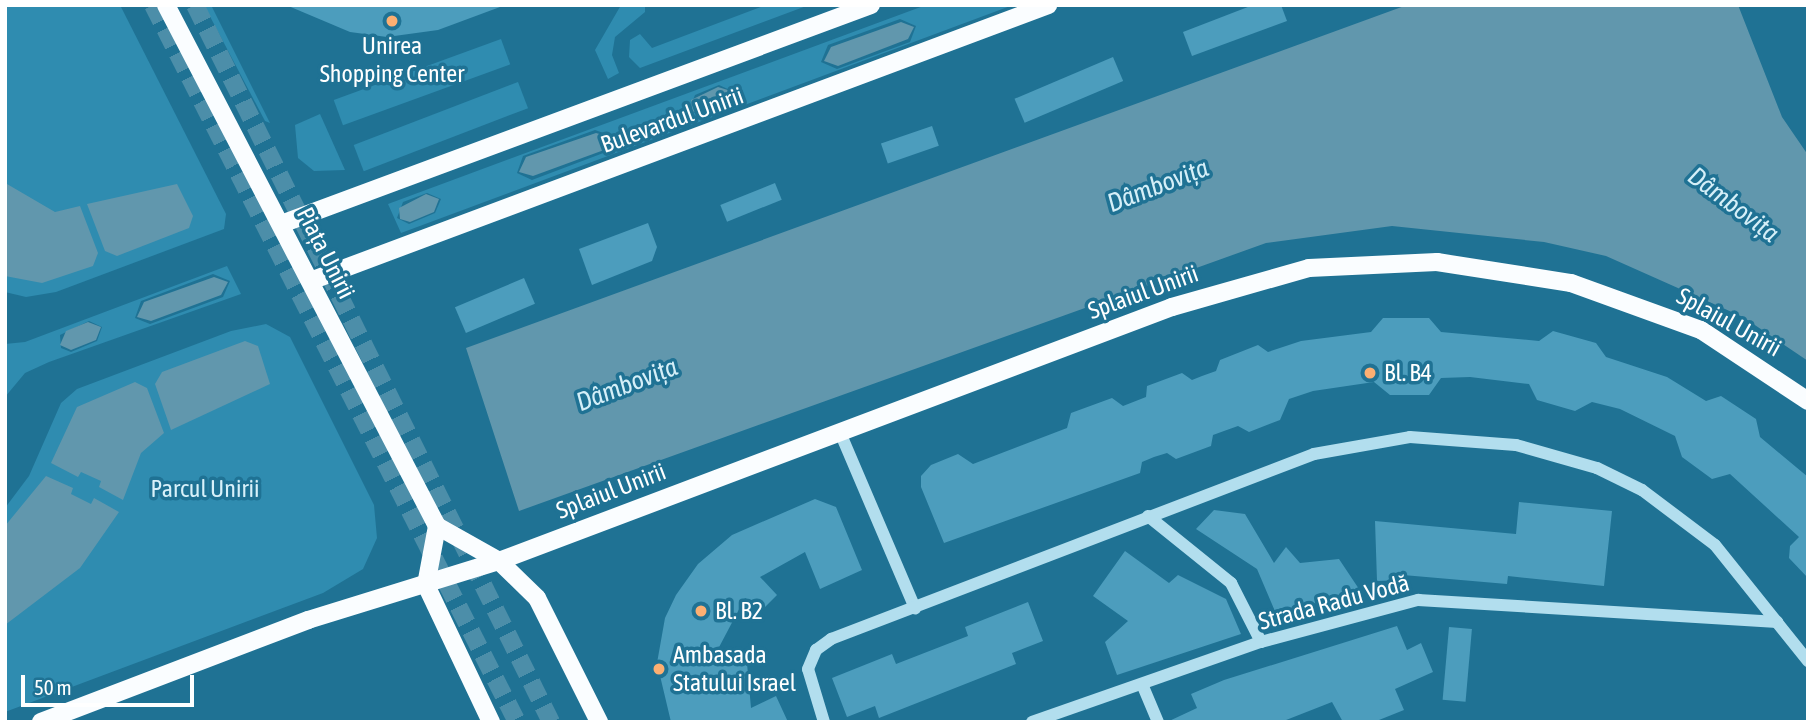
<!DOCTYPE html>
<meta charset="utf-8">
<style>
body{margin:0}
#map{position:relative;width:1813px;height:727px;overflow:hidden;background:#1f7294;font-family:"Asap Condensed",sans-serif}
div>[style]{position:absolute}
.green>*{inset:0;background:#2f8cb0;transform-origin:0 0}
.water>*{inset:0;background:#6197ad}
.building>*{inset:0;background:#4c9dbd;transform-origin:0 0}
.major-tunnel>*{height:18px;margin-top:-9px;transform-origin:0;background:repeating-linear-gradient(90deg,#4c8ea9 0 18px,transparent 0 27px)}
.minor>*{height:12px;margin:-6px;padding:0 6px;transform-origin:6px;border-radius:6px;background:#b2deee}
.major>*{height:18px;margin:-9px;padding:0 9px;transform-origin:9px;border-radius:9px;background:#fafdff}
.dots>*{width:19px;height:19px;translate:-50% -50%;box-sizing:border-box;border:4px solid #1f7294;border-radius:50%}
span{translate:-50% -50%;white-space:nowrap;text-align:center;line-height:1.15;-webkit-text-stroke:7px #1f7294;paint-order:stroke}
.poi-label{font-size:24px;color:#fff}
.left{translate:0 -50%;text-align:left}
.street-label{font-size:24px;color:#fff}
.park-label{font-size:24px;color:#d8f1fa}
.water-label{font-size:26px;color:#d5eff8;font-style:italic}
.frame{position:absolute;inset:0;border:7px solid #fff;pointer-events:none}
.scale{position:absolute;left:21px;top:675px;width:173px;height:32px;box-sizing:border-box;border:4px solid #fff;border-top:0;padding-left:9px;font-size:21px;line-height:24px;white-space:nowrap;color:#fff;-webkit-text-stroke:5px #1f7294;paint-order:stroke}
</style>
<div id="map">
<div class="green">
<i style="clip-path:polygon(5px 5px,120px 5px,226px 214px,224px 229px,56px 292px,26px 297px,5px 292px)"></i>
<i style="clip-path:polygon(204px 5px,211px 5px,270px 123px,265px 121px)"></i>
<i style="clip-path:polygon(621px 5px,645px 5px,645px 12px,615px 37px,612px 55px,619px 73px,608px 79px,595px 50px)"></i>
<i style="clip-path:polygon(766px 5px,809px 5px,640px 68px,629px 57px,630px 40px,640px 34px,652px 48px)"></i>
<i style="clip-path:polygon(evenodd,926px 5px,1013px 5px,401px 233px,388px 204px,926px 5px,900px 19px,916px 26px,910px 42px,837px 69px,821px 62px,828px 45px,900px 19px,926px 5px,719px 85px,732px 91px,727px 105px,701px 116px,689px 110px,695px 95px,719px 85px,926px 5px,595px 130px,612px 136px,606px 152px,532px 180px,517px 173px,523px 156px,595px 130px,926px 5px,427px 193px,441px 199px,435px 213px,409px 224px,397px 218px,403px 202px,427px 193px)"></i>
<i style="left:501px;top:39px;width:27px;height:178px;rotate:70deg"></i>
<i style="left:518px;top:82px;width:28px;height:176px;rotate:69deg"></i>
<i style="clip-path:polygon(320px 114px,345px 170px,314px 171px,298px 158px,295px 125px)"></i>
<i style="clip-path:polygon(evenodd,227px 266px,241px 294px,49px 362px,25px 373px,5px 397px,5px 344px,25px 342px,227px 266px,213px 274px,230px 281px,223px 297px,150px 324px,135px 318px,141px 301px,213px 274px,227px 266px,89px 321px,102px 327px,97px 341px,71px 352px,61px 348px,60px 335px,89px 321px)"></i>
<i style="clip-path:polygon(266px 324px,290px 337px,374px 505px,377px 538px,363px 569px,323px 593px,5px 712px,5px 508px,29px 476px,61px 403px,77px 389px,231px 331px)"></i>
</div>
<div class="water">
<i style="clip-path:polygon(1407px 5px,1738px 5px,1782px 117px,1808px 155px,1808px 361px,1743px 317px,1606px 256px,1544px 242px,1392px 226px,1266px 243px,519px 511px,466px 348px)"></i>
<i style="clip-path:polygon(901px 22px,914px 27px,908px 39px,838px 66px,824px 61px,831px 47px)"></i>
<i style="clip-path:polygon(718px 87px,731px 91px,726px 104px,701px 115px,692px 111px,691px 100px)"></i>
<i style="clip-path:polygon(596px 133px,610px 137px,604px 150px,533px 176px,519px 172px,526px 157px)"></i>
<i style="clip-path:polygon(7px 184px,55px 212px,80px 206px,98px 253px,93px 266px,42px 283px,5px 276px)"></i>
<i style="clip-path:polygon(177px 184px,193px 216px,189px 228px,117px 256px,105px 251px,87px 204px)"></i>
<i style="clip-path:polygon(426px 194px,439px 199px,434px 212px,410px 222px,400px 219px,399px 208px)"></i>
<i style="clip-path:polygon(214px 277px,228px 282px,221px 295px,151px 321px,137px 317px,144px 302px)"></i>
<i style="clip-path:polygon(88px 322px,101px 327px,96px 340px,71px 350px,60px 345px,66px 331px)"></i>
<i style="clip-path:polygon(245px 341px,258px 346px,270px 384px,171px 430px,155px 384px,162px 372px)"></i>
<i style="clip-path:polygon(135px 382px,147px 388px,164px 433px,141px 453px,123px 500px,99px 487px,101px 481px,81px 472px,78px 477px,51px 463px,77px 407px)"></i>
<i style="clip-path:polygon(46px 476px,73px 488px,71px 494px,91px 504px,94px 498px,119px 512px,80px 568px,5px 625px,5px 526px)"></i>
</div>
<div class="building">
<i style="clip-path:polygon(286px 5px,499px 5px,500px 7px,438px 30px,387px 37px,350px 32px)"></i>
<i style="clip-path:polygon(1253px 5px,1281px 5px,1287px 21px,1192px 56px,1183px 32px)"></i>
<i style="left:1113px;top:57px;width:26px;height:107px;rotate:67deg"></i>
<i style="left:932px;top:126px;width:21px;height:54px;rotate:71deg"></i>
<i style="left:775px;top:183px;width:18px;height:59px;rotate:68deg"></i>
<i style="clip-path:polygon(648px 223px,657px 247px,652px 261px,592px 285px,579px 249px)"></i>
<i style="left:524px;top:278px;width:28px;height:75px;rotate:67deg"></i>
<i style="clip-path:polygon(1383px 318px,1429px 318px,1441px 332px,1539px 341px,1553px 331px,1596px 343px,1606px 357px,1667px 377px,1706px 401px,1721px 396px,1756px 419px,1760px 437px,1808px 477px,1808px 578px,1789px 558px,1790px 546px,1799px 537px,1730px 474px,1712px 479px,1682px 457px,1675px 436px,1620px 409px,1592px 402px,1575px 411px,1537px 400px,1529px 384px,1470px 377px,1441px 378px,1429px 395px,1390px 395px,1374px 382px,1313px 391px,1289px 399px,1280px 420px,1249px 432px,1238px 426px,1224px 431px,1213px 435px,1211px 446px,1176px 459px,1167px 453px,1154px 457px,1142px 462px,1140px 473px,944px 543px,921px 487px,921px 476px,931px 465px,958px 454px,973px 464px,1067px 428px,1071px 413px,1112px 398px,1123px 406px,1146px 397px,1147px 386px,1182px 373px,1192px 380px,1202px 376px,1216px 371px,1220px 360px,1258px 345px,1268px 352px,1301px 341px,1371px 332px)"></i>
<i style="clip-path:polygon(815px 499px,836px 507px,862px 570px,820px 589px,805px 552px,760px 577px,777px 595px,763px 609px,745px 598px,717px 651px,746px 652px,751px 708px,776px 696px,788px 722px,671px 722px,657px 663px,665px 618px,676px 595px,698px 564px,732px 535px)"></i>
<i style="clip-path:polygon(1519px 502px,1612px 511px,1604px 586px,1508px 576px,1507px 584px,1403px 575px,1403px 580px,1377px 581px,1375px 521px,1516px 534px)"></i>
<i style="clip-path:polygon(1214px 510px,1245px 514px,1274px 563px,1286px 547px,1300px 563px,1339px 559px,1359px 589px,1277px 616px,1257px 569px,1196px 529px)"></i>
<i style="clip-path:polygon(1125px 551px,1169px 583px,1178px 575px,1226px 599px,1241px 634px,1117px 675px,1105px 642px,1128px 621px,1093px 596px)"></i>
<i style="clip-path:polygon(1028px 602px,1043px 641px,1012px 653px,1016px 664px,879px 718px,875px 706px,847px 717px,832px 678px,892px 654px,896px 664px,968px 636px,965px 627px)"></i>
<i style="clip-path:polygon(1397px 626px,1407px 650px,1421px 643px,1433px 672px,1395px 689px,1404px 710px,1374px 722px,1343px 722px,1332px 702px,1281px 722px,1167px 722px,1197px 708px,1191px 694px,1224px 680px)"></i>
<i style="left:1449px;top:627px;width:23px;height:73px;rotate:5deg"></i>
</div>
<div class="major-tunnel">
<i style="left:153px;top:5px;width:804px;rotate:63.08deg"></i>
<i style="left:195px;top:5px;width:801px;rotate:63.59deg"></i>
</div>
<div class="minor">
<i style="left:839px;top:430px;width:194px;rotate:66.9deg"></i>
<i style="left:1148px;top:516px;width:107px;rotate:38.9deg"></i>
<i style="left:1231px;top:583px;width:66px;rotate:63deg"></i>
<i style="left:1142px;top:684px;width:41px;rotate:67.2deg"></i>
<i style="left:824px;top:722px;width:55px;rotate:-106.8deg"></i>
<i style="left:808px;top:669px;width:21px;rotate:-67deg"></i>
<i style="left:816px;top:650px;width:19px;rotate:-36deg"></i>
<i style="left:831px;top:639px;width:517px;rotate:-20.96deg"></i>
<i style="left:1314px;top:454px;width:97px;rotate:-10deg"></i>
<i style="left:1410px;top:437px;width:106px;rotate:4.3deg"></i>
<i style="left:1516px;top:445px;width:84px;rotate:15.9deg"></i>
<i style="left:1597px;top:468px;width:50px;rotate:26.1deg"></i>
<i style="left:1642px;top:490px;width:91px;rotate:37deg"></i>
<i style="left:1715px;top:545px;width:149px;rotate:51.3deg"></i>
<i style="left:1032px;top:722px;width:243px;rotate:-19.3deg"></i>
<i style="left:1261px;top:642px;width:163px;rotate:-15deg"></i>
<i style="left:1418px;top:600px;width:360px;rotate:3.5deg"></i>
</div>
<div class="major">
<i style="left:166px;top:5px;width:587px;rotate:62.52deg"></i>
<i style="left:437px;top:526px;width:71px;rotate:29.4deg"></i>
<i style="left:499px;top:561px;width:53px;rotate:44.2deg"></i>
<i style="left:537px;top:598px;width:139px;rotate:63.4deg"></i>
<i style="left:284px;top:223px;width:626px;rotate:-20.37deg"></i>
<i style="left:313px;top:280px;width:785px;rotate:-20.51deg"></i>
<i style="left:426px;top:585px;width:152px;rotate:64.6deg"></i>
<i style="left:426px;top:585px;width:60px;rotate:-79.4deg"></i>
<i style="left:41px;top:722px;width:286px;rotate:-20.9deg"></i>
<i style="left:308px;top:620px;width:200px;rotate:-17.2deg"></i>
<i style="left:499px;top:561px;width:719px;rotate:-20.68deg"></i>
<i style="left:1172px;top:307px;width:142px;rotate:-15.9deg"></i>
<i style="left:1309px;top:268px;width:128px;rotate:-2.7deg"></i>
<i style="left:1437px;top:262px;width:136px;rotate:8.9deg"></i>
<i style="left:1571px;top:283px;width:138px;rotate:19.9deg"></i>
<i style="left:1701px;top:330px;width:128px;rotate:33.6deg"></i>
</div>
<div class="dots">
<i style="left:392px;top:21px;background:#fcaf72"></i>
<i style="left:1370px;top:373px;background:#fcaf72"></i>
<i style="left:701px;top:611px;background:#fcaf72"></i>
<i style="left:659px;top:669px;background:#fcaf72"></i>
</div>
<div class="poi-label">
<span style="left:392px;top:60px">Unirea<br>Shopping Center</span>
<span class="left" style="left:1384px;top:373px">Bl. B4</span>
<span class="left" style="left:715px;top:611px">Bl. B2</span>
<span class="left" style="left:673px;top:669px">Ambasada<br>Statului Israel</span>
</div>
<div class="street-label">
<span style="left:672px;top:120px;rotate:-20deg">Bulevardul Unirii</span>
<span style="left:326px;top:253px;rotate:63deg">Piața Unirii</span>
<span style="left:1143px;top:292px;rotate:-20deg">Splaiul Unirii</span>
<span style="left:1729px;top:322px;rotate:29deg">Splaiul Unirii</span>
<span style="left:611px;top:491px;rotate:-21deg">Splaiul Unirii</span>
<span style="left:1334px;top:602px;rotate:-15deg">Strada Radu Vodă</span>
</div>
<div class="park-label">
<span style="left:205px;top:489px">Parcul Unirii</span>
</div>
<div class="water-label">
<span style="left:1158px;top:186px;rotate:-21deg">Dâmbovița</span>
<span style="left:1733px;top:205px;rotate:37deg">Dâmbovița</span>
<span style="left:627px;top:385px;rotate:-21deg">Dâmbovița</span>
</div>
<div class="frame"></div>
<div class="scale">50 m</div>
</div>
